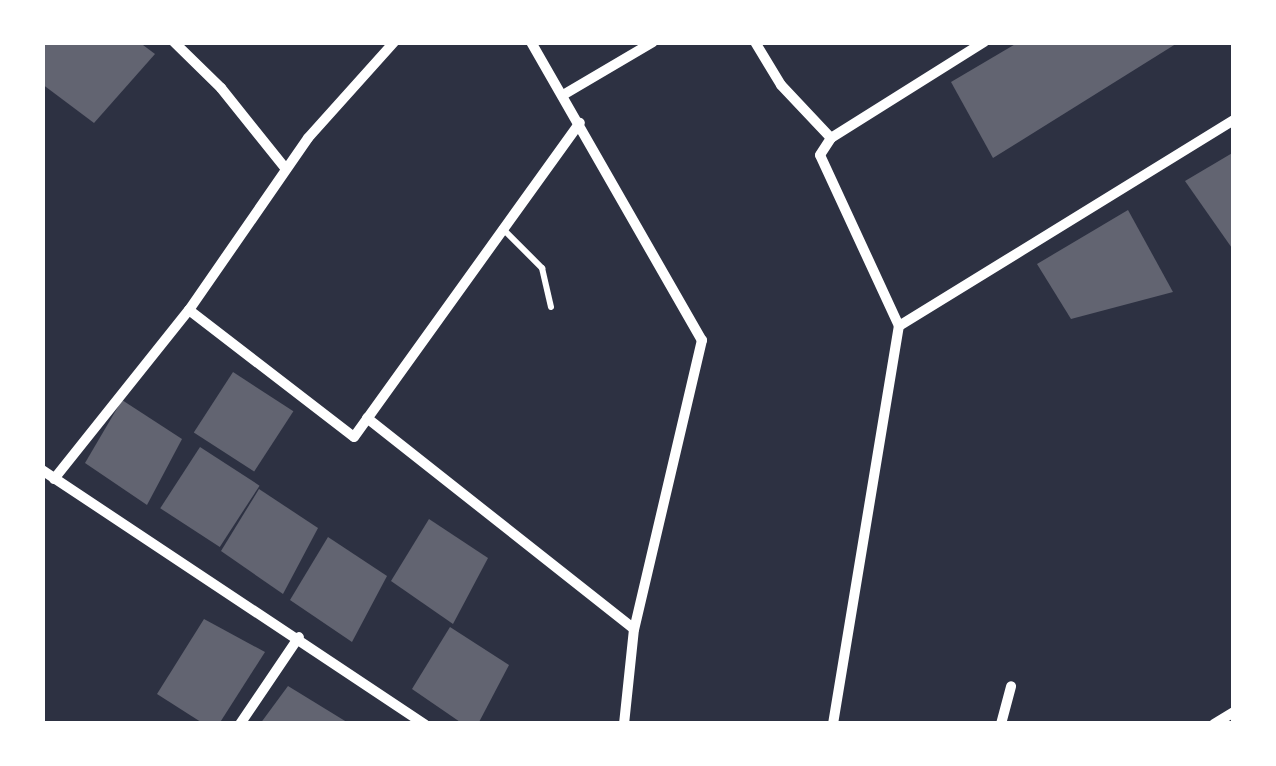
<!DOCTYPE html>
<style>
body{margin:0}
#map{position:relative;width:1276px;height:766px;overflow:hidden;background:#2d3142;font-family:Spectral,serif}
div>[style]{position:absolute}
.building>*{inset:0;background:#626471;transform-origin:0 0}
.service>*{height:6px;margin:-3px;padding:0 3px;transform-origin:3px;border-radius:3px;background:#fff}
.minor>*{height:10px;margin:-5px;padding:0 5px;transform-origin:5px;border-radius:5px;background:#fff}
span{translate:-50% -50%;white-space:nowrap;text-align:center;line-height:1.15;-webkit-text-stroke:8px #fff;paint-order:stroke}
.frame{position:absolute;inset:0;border:45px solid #fff;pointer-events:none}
</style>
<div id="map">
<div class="building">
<i style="clip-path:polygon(44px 42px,139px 42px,155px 54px,94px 123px,42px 84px)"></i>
<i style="clip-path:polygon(1019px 42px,1179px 42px,993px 158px,951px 82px)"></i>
<i style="clip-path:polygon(1234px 152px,1234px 251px,1185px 181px)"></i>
<i style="clip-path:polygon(1128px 210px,1173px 292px,1071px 319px,1037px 264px)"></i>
<i style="left:233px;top:372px;width:72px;height:72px;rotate:33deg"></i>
<i style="clip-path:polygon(122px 400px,182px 439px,147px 505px,85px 463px)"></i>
<i style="left:200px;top:447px;width:71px;height:73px;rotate:33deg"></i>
<i style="clip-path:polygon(259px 489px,318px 528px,283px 594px,221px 551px)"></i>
<i style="clip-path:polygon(429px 519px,488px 558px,453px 624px,391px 581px)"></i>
<i style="clip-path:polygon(328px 537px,387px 576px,352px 642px,290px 600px)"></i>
<i style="clip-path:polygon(204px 619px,265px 652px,219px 724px,204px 724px,157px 694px)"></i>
<i style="clip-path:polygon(450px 627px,509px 665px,478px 724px,463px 724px,412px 689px)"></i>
<i style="clip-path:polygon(288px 686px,350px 724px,260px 724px)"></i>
</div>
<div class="service">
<i style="left:502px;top:228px;width:57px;rotate:45deg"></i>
<i style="left:542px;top:268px;width:40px;rotate:77deg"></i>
</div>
<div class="minor">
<i style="left:174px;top:42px;width:66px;rotate:44.4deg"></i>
<i style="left:221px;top:88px;width:104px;rotate:51.3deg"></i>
<i style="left:531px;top:42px;width:344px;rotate:60.2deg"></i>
<i style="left:702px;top:340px;width:297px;rotate:103.2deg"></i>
<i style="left:634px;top:629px;width:96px;rotate:96deg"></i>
<i style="left:755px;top:42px;width:50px;rotate:58.8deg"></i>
<i style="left:781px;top:85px;width:73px;rotate:46.7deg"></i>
<i style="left:563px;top:95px;width:104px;rotate:-30.5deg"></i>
<i style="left:189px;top:310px;width:208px;rotate:37.6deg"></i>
<i style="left:354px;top:437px;width:387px;rotate:-54.3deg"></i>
<i style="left:899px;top:326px;width:188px;rotate:-114.8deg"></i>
<i style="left:820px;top:155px;width:20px;rotate:-57deg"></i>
<i style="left:831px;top:138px;width:181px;rotate:-32.1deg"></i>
<i style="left:367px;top:418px;width:340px;rotate:38.3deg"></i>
<i style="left:42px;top:470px;width:460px;rotate:33.6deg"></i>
<i style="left:54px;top:479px;width:216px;rotate:-51.4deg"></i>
<i style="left:189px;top:310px;width:209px;rotate:-55.3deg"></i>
<i style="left:308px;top:138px;width:129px;rotate:-48.1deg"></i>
<i style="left:240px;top:724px;width:105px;rotate:-55.9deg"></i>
<i style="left:833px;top:724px;width:403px;rotate:-80.6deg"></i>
<i style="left:899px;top:326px;width:393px;rotate:-31.6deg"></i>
<i style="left:1001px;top:724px;width:39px;rotate:-75deg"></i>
<i style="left:1214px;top:724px;width:23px;rotate:-31deg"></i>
</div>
<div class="frame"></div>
</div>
